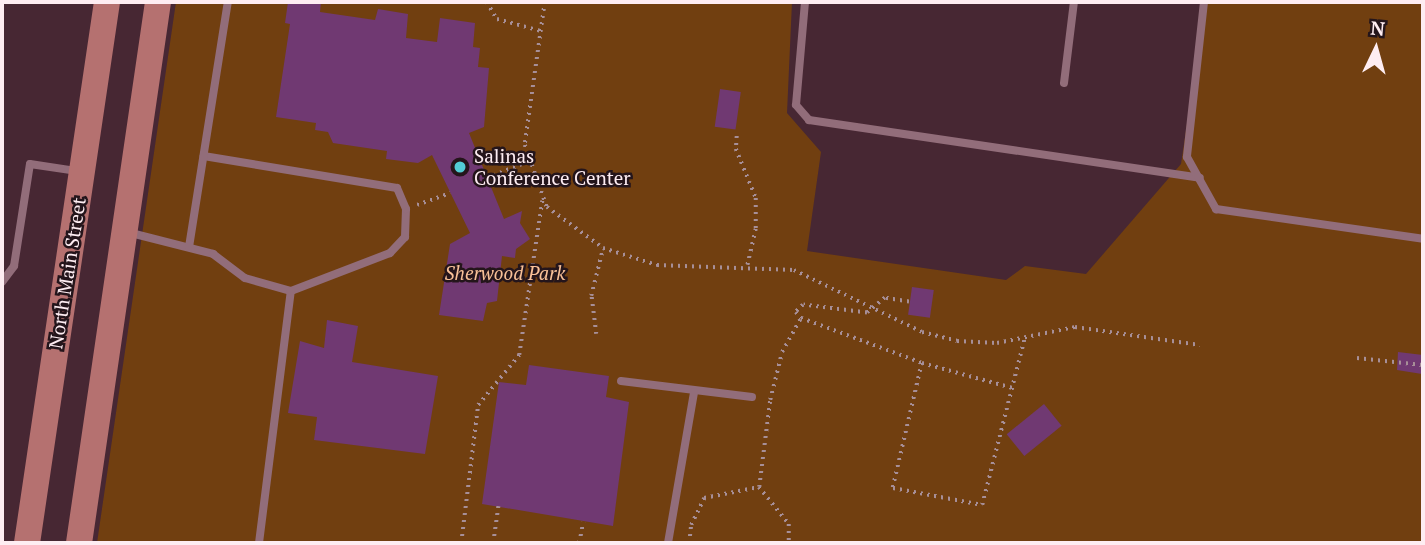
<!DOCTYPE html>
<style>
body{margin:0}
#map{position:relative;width:1425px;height:545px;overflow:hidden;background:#472733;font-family:"PT Serif",serif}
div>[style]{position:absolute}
.green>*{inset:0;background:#713f10}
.building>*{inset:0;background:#703972;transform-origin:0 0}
.path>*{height:3.5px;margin-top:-1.75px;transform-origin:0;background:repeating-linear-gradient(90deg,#a78f98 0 2px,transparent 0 7px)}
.lane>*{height:8px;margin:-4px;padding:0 4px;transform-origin:4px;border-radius:4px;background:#926d7a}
.primary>*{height:26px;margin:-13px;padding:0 13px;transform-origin:13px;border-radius:13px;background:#b57170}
.dots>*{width:19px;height:19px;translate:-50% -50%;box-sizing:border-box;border:4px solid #24151b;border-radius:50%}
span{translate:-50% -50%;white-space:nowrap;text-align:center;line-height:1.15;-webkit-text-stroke:5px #24151b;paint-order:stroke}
.poi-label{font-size:19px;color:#feedf2}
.left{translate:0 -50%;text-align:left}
.street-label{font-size:19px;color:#feedf2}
.park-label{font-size:19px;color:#f9c198;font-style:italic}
.frame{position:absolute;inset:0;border:4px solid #feedf2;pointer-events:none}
.north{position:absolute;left:1341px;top:14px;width:70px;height:70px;-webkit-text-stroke:5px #24151b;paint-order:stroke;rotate:5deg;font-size:19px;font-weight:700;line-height:28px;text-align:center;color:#feedf2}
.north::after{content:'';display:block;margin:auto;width:24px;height:32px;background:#feedf2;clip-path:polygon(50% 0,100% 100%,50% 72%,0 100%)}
</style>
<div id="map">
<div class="green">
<i style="clip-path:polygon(176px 2px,792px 2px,787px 113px,821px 152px,807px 251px,1006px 280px,1025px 266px,1086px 274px,1181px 164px,1205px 2px,1423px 2px,1423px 543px,97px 543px)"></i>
</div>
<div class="building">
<i style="clip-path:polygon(288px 2px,321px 2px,320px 12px,375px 20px,378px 9px,408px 14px,406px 38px,437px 42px,440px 18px,475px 23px,473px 47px,480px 48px,478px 67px,489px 68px,484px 127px,469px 133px,504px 219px,522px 211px,520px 223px,530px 239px,516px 249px,515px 258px,502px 256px,497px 301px,487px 303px,483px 321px,439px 315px,450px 244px,470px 233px,432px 155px,418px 163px,386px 159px,387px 151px,333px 143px,328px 132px,315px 130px,316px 123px,276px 117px,290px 24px,285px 23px)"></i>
<i style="left:720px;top:89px;width:21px;height:38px;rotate:8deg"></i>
<i style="left:912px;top:287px;width:22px;height:28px;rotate:8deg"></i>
<i style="clip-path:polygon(327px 320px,358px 326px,352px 362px,438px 376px,425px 454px,314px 440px,317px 417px,288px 413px,300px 341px,324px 348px)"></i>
<i style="clip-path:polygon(1398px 352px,1423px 355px,1422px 374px,1397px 370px)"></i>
<i style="clip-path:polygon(529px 365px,609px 376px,606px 397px,629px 402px,613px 526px,482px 504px,499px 382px,526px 385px)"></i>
<i style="left:1044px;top:404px;width:28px;height:48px;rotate:51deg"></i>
</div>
<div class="path">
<i style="left:487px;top:2px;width:20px;rotate:60deg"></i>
<i style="left:497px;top:19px;width:46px;rotate:15.3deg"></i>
<i style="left:545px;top:2px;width:144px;rotate:98deg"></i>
<i style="left:525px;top:145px;width:66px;rotate:70.5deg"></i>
<i style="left:547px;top:207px;width:69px;rotate:36.2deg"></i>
<i style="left:603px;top:248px;width:57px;rotate:17.5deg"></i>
<i style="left:657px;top:265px;width:137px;rotate:2.1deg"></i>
<i style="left:794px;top:270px;width:142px;rotate:25.8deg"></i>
<i style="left:922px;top:332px;width:36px;rotate:14deg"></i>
<i style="left:957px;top:341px;width:40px;rotate:2.9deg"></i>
<i style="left:997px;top:343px;width:80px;rotate:-11.6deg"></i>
<i style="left:1075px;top:327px;width:126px;rotate:8.2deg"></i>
<i style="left:737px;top:136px;width:13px;rotate:94deg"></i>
<i style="left:736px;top:149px;width:53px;rotate:67.8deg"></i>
<i style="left:756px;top:198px;width:31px;rotate:90deg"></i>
<i style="left:756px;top:229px;width:37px;rotate:103deg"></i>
<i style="left:487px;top:178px;width:45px;rotate:-22deg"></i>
<i style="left:417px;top:205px;width:35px;rotate:-20deg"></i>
<i style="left:909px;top:302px;width:24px;rotate:-171deg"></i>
<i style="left:885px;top:298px;width:23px;rotate:140deg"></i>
<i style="left:867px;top:313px;width:64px;rotate:-172.9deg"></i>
<i style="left:803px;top:305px;width:10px;rotate:135deg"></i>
<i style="left:796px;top:312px;width:8px;rotate:50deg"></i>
<i style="left:801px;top:318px;width:129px;rotate:20.4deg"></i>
<i style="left:922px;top:363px;width:128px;rotate:103.1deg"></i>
<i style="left:893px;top:488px;width:91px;rotate:10.8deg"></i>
<i style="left:982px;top:505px;width:174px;rotate:-75.7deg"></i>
<i style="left:596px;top:334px;width:38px;rotate:-97deg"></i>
<i style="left:591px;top:296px;width:49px;rotate:-76deg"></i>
<i style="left:1357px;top:358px;width:66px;rotate:6.1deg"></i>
<i style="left:922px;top:363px;width:94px;rotate:15.4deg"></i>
<i style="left:759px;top:487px;width:48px;rotate:51deg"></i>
<i style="left:789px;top:524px;width:19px;rotate:90deg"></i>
<i style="left:461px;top:543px;width:139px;rotate:-83deg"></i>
<i style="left:478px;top:405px;width:65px;rotate:-50.6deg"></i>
<i style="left:519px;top:355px;width:156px;rotate:-81.5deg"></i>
<i style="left:493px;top:543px;width:37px;rotate:-82deg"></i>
<i style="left:579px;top:543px;width:21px;rotate:-79deg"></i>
<i style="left:689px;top:543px;width:18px;rotate:-84deg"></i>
<i style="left:691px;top:525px;width:30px;rotate:-64deg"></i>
<i style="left:704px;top:498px;width:56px;rotate:-11.3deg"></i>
<i style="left:759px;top:487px;width:88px;rotate:-82.8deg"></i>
<i style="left:770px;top:400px;width:49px;rotate:-76deg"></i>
<i style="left:782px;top:352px;width:39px;rotate:-61deg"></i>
</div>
<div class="lane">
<i style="left:805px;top:2px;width:103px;rotate:95deg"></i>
<i style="left:796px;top:105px;width:20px;rotate:49deg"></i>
<i style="left:809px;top:120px;width:395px;rotate:8.4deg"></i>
<i style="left:1204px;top:2px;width:156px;rotate:96.3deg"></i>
<i style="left:1187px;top:157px;width:60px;rotate:60.9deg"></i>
<i style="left:1216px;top:209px;width:209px;rotate:8.2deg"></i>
<i style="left:1064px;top:83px;width:82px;rotate:-83deg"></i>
<i style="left:127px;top:232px;width:89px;rotate:14.3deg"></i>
<i style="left:213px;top:254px;width:40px;rotate:37deg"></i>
<i style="left:245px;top:278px;width:48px;rotate:15.8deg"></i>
<i style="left:291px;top:291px;width:106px;rotate:-21deg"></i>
<i style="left:390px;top:253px;width:22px;rotate:-47deg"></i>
<i style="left:405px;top:237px;width:28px;rotate:-88deg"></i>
<i style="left:406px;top:209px;width:23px;rotate:-113deg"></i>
<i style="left:397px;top:188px;width:196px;rotate:-170.6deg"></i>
<i style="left:189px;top:247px;width:248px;rotate:-81deg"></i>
<i style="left:2px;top:282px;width:20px;rotate:-53deg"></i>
<i style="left:14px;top:266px;width:103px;rotate:-81.1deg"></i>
<i style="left:30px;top:164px;width:48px;rotate:8.5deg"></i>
<i style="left:621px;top:381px;width:132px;rotate:7deg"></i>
<i style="left:259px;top:543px;width:254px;rotate:-82.8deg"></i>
<i style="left:668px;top:543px;width:153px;rotate:-80.2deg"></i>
</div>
<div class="primary">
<i style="left:27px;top:543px;width:547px;rotate:-81.59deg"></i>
<i style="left:79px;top:543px;width:547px;rotate:-81.69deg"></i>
</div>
<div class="dots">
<i style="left:460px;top:167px;background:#52ccd5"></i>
</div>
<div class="poi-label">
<span class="left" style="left:474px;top:167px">Salinas<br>Conference Center</span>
</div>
<div class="street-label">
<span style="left:67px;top:273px;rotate:-81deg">North Main Street</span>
</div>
<div class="park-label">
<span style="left:505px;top:273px">Sherwood Park</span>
</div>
<div class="frame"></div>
<div class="north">N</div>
</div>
